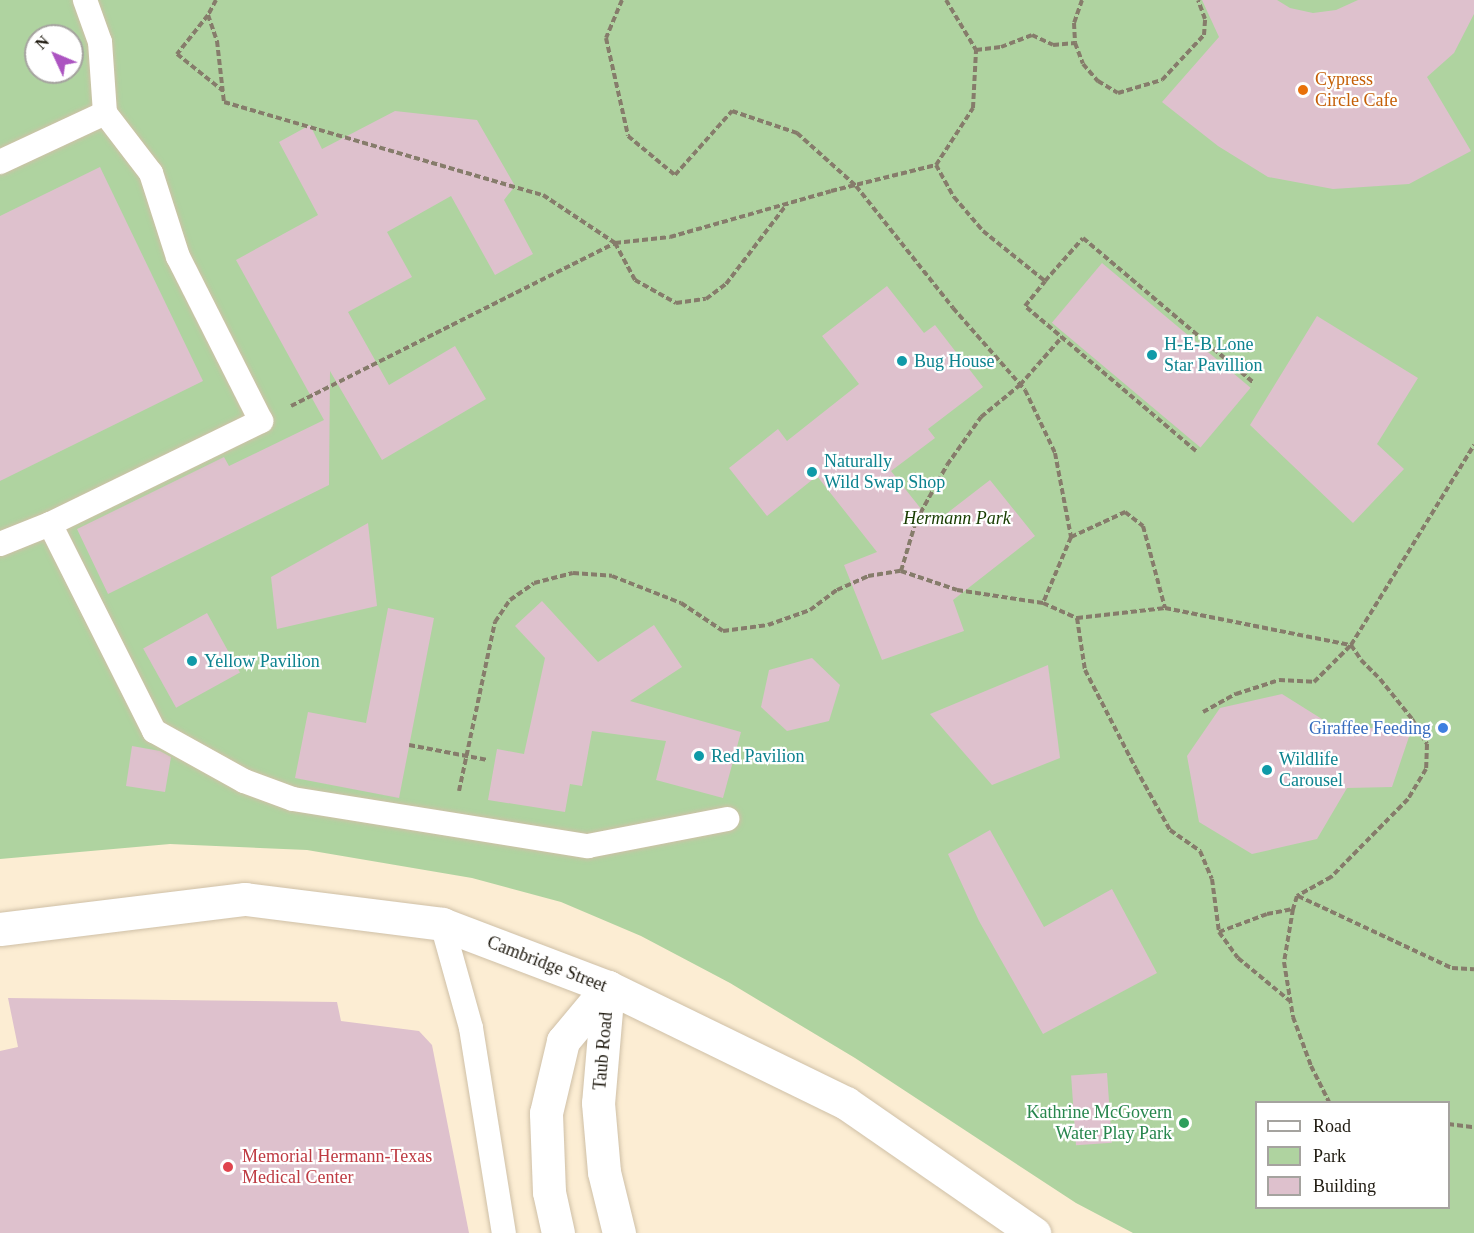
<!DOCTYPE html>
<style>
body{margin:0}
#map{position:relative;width:1474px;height:1233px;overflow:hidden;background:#fcedd3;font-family:"Times New Roman",serif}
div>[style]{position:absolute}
.green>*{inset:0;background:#afd3a0}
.building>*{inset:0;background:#dec1cd;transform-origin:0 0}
.path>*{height:4px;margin-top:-2px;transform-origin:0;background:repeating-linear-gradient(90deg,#867c6b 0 6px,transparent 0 9px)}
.roads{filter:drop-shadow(0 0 2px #cfc0a7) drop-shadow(0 0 2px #cfc0a7)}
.service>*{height:24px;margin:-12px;padding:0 12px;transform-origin:12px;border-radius:12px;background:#fff}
.minor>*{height:33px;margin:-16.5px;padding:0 16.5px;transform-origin:16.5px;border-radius:16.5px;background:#fff}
.tertiary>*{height:33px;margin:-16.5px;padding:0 16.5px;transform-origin:16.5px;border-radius:16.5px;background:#fff}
.dots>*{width:16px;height:16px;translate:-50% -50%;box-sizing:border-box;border:3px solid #fff;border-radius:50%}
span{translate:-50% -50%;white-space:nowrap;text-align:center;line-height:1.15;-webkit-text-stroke:4.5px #fff;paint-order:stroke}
.food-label{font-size:18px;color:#c56008}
.left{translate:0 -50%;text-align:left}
.culture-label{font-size:18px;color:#0d838f}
.park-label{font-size:18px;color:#173c00;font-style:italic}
.shop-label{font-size:18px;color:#366cbe}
.right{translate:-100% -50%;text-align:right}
.street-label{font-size:18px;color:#1f1a10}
.leisure-label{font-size:18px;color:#27864d}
.health-label{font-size:18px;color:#be3a42}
.legend{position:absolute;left:1255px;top:1101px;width:195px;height:108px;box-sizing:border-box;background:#fff;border:2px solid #a5a39f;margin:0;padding:8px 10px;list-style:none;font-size:18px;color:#1f1a10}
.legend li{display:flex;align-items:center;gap:12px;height:30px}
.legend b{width:30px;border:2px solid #a5a39f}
.north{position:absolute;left:24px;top:24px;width:60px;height:60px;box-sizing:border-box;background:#fff;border:2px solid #a5a39f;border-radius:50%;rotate:314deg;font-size:16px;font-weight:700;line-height:24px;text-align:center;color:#1f1a10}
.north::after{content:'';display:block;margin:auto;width:21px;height:27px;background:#ac54c1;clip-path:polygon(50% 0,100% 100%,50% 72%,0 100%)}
</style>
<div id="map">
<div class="green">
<i style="clip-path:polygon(evenodd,0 0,1474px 0,1474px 1233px,1133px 1233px,1076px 1203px,855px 1058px,730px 983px,641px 936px,561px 902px,472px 878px,307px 850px,170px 844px,0 859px,0 0,36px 36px,72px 36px,72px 72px,36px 72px,36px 36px,0 0,1256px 1102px,1448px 1102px,1448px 1208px,1256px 1208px,1256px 1102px)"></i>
</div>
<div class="building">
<i style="clip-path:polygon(1202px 0,1277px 0,1290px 8px,1313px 13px,1336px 10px,1358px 0,1474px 0,1474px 14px,1454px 53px,1427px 77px,1471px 151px,1409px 184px,1333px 189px,1268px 177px,1218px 146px,1162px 102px,1219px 37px)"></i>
<i style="clip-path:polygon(395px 111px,477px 120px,515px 186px,504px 200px,533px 254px,495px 275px,451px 196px,387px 232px,412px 277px,348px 312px,389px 385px,455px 346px,486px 399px,382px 460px,330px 371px,329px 485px,108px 594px,77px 529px,224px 457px,229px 466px,324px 420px,236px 260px,318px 215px,279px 142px,310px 125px,322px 149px)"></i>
<i style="clip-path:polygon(100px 167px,203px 381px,0 481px,0 216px)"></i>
<i style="left:1102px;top:263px;width:194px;height:78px;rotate:40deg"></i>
<i style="clip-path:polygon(887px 286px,924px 333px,935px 325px,983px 387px,928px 429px,935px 438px,891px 471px,933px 524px,990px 480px,1035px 536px,953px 600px,964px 631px,882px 660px,844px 565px,877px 552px,817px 476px,767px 516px,729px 468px,778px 429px,787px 441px,859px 384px,822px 336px)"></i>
<i style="clip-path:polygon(1317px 316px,1418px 378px,1377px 444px,1404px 469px,1353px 523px,1250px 425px)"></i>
<i style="clip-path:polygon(368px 523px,377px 606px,277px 629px,271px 577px)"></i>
<i style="clip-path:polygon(542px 601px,598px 662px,654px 625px,682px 667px,630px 701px,741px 732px,723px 798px,656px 780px,666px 741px,592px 731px,582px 786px,570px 784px,565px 812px,488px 800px,497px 749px,524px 754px,545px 658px,515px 626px)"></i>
<i style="clip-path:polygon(388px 608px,434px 618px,399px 798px,295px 778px,308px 712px,366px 723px)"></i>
<i style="left:207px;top:613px;width:68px;height:73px;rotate:61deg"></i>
<i style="clip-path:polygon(812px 658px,840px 685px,829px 721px,787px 731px,761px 707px,769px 670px)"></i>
<i style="clip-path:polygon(1048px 665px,1060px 758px,992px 785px,930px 714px)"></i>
<i style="clip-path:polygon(1282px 694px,1349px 736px,1351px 728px,1412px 728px,1392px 787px,1347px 788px,1317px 839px,1252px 854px,1199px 822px,1187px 756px,1220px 708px)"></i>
<i style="clip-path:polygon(132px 746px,160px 751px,171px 757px,165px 792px,126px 786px)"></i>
<i style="clip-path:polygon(990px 830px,1044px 927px,1112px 889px,1157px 973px,1043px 1034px,979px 921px,948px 854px)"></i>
<i style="clip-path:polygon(8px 998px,337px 1002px,341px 1021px,419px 1031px,432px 1045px,469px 1233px,0 1233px,0 1051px,18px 1047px)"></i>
<i style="left:1107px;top:1073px;width:70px;height:36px;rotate:86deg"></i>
</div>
<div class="path">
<i style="left:216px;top:0;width:17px;rotate:118deg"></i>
<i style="left:208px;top:15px;width:28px;rotate:71deg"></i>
<i style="left:217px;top:41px;width:61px;rotate:83.5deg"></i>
<i style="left:224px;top:102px;width:332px;rotate:16.3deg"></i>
<i style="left:543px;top:195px;width:87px;rotate:33.7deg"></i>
<i style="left:615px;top:243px;width:42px;rotate:61.6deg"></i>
<i style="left:635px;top:280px;width:47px;rotate:29.3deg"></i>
<i style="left:676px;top:303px;width:30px;rotate:-8deg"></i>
<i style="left:706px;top:299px;width:25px;rotate:-37deg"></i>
<i style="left:726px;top:284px;width:101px;rotate:-52.7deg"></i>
<i style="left:622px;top:0;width:41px;rotate:112.8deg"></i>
<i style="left:606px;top:38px;width:100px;rotate:77.3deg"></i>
<i style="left:628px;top:136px;width:61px;rotate:39.7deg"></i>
<i style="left:675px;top:175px;width:86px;rotate:-48.3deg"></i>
<i style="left:732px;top:111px;width:69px;rotate:18.7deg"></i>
<i style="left:797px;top:133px;width:79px;rotate:41.9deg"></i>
<i style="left:856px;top:186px;width:156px;rotate:51.5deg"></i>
<i style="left:953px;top:308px;width:109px;rotate:48.7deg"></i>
<i style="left:1025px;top:390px;width:70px;rotate:64.5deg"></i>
<i style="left:1055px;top:453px;width:86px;rotate:79.2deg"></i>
<i style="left:1071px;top:537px;width:72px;rotate:113deg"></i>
<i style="left:946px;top:0;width:58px;rotate:59deg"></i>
<i style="left:976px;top:50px;width:25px;rotate:-7deg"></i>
<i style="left:1001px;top:47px;width:33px;rotate:-21deg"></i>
<i style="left:1032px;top:35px;width:23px;rotate:25deg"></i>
<i style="left:1053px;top:45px;width:22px;rotate:-5deg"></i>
<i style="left:1082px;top:0;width:24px;rotate:109deg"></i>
<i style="left:1074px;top:23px;width:20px;rotate:87deg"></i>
<i style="left:1075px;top:43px;width:22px;rotate:69deg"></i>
<i style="left:1083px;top:64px;width:23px;rotate:49deg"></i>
<i style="left:1098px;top:81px;width:23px;rotate:31deg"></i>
<i style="left:1118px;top:93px;width:46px;rotate:-16.5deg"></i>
<i style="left:1162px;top:80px;width:62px;rotate:-47deg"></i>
<i style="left:1204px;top:35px;width:16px;rotate:-86deg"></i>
<i style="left:1205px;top:19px;width:20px;rotate:-110deg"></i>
<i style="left:208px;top:15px;width:50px;rotate:128.5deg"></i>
<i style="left:177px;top:54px;width:58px;rotate:38.7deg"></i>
<i style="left:936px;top:165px;width:37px;rotate:61deg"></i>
<i style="left:954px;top:197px;width:45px;rotate:49.5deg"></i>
<i style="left:983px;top:231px;width:80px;rotate:38.9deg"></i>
<i style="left:291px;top:406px;width:363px;rotate:-26.7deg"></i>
<i style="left:615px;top:243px;width:55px;rotate:-6.2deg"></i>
<i style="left:670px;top:237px;width:167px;rotate:-15.9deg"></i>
<i style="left:831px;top:191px;width:108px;rotate:-13.9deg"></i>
<i style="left:936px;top:165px;width:68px;rotate:-57deg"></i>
<i style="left:973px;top:108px;width:58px;rotate:-87deg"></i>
<i style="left:1196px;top:451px;width:224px;rotate:-139.7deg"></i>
<i style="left:1025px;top:306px;width:32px;rotate:-51deg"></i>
<i style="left:1045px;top:281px;width:57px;rotate:-48.5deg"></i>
<i style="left:1083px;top:238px;width:224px;rotate:40.3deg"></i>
<i style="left:1071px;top:537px;width:60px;rotate:-24.8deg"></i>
<i style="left:1125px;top:512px;width:23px;rotate:38deg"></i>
<i style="left:1143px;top:526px;width:85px;rotate:75deg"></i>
<i style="left:901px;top:571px;width:52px;rotate:-73.3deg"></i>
<i style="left:916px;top:521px;width:64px;rotate:-61deg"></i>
<i style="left:947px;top:465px;width:59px;rotate:-54.7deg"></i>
<i style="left:981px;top:417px;width:50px;rotate:-39.4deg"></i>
<i style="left:1020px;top:385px;width:64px;rotate:-48.8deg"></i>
<i style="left:1077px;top:618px;width:53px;rotate:81.3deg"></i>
<i style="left:1085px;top:670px;width:111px;rotate:62.7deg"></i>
<i style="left:1136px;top:769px;width:70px;rotate:60.9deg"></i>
<i style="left:1170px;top:830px;width:37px;rotate:35deg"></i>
<i style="left:1200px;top:851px;width:30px;rotate:67deg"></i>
<i style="left:1212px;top:879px;width:53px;rotate:82.5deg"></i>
<i style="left:1219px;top:932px;width:32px;rotate:54deg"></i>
<i style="left:1238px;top:958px;width:67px;rotate:39.6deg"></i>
<i style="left:1203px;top:712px;width:38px;rotate:-29deg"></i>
<i style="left:1236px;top:694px;width:45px;rotate:-18deg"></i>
<i style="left:1279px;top:680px;width:35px;rotate:3deg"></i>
<i style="left:1314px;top:682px;width:52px;rotate:-45deg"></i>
<i style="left:1351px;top:645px;width:18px;rotate:56deg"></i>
<i style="left:1361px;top:660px;width:27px;rotate:45deg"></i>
<i style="left:1380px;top:679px;width:51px;rotate:51.3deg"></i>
<i style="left:1412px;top:719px;width:29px;rotate:59deg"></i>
<i style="left:1427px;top:744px;width:25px;rotate:92deg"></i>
<i style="left:1426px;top:769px;width:35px;rotate:121deg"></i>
<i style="left:1408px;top:799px;width:110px;rotate:134.6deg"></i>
<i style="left:1331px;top:877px;width:39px;rotate:151deg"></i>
<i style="left:1297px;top:896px;width:14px;rotate:107deg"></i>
<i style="left:1293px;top:909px;width:54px;rotate:99.6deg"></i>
<i style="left:1284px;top:962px;width:56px;rotate:80.7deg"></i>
<i style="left:1293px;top:1017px;width:52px;rotate:69.8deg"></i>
<i style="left:1311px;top:1066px;width:40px;rotate:63.4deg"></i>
<i style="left:409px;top:745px;width:80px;rotate:10.8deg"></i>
<i style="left:459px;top:791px;width:173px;rotate:-78deg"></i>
<i style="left:495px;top:622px;width:27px;rotate:-56deg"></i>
<i style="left:510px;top:600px;width:29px;rotate:-35deg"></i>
<i style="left:534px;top:583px;width:40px;rotate:-14.4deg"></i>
<i style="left:573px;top:573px;width:39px;rotate:4deg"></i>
<i style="left:612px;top:576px;width:74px;rotate:21.4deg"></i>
<i style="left:681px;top:603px;width:50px;rotate:33.7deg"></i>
<i style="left:723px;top:631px;width:45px;rotate:-7.6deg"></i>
<i style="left:768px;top:625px;width:45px;rotate:-19.7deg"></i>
<i style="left:810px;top:610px;width:34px;rotate:-37deg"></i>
<i style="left:837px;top:590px;width:34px;rotate:-24deg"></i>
<i style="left:868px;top:576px;width:33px;rotate:-9deg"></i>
<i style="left:901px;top:571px;width:59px;rotate:18.7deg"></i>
<i style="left:957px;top:590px;width:87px;rotate:8.6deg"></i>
<i style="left:1043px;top:603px;width:37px;rotate:24deg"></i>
<i style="left:1077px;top:618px;width:89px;rotate:-6.5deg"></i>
<i style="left:1165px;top:608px;width:190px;rotate:11.3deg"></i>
<i style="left:1351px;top:645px;width:235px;rotate:-58.4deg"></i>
<i style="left:1298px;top:896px;width:170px;rotate:25.1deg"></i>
<i style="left:1452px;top:968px;width:22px;rotate:3deg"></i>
<i style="left:1219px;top:932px;width:51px;rotate:-20.6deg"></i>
<i style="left:1267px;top:914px;width:26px;rotate:-11deg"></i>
<i style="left:1448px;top:1124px;width:26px;rotate:7deg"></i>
</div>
<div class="roads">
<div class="service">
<i style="left:0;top:162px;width:116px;rotate:-25deg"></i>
<i style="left:50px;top:524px;width:232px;rotate:63.3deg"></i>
<i style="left:154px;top:731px;width:103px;rotate:29.1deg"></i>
<i style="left:244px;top:781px;width:52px;rotate:20.2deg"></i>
<i style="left:293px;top:799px;width:299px;rotate:9.1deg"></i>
<i style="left:588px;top:846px;width:142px;rotate:-11deg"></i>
<i style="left:0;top:544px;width:54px;rotate:-21.8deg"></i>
<i style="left:50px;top:524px;width:235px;rotate:-26deg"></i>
<i style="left:261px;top:421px;width:184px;rotate:-116.8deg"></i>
<i style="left:178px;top:257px;width:88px;rotate:-107.8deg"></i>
<i style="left:151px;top:173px;width:76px;rotate:-127.5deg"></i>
<i style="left:105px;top:113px;width:71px;rotate:-94deg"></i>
<i style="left:100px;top:42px;width:45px;rotate:-109.7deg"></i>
<i style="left:442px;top:924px;width:108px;rotate:74.4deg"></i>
<i style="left:471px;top:1028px;width:208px;rotate:80.9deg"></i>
</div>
<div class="minor">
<i style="left:608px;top:987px;width:116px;rotate:94.9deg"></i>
<i style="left:598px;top:1103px;width:69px;rotate:85deg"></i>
<i style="left:604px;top:1172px;width:63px;rotate:76.2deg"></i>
<i style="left:558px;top:1233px;width:42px;rotate:-102.4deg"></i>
<i style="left:549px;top:1192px;width:79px;rotate:-92.2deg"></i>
<i style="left:546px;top:1113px;width:74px;rotate:-76.7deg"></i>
<i style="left:563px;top:1041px;width:70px;rotate:-50.2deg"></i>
</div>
<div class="tertiary">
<i style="left:0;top:929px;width:247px;rotate:-7deg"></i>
<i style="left:245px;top:899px;width:199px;rotate:7.2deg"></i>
<i style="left:442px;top:924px;width:178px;rotate:20.8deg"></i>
<i style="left:608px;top:987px;width:265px;rotate:26deg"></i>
<i style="left:846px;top:1103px;width:229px;rotate:34.7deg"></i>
</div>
</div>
<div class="dots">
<i style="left:1303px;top:90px;background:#e8710a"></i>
<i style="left:1152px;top:355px;background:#0f9aa8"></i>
<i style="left:902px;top:361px;background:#0f9aa8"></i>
<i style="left:812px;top:472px;background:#0f9aa8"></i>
<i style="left:192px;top:661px;background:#0f9aa8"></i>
<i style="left:1443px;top:728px;background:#3f7fe0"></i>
<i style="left:699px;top:756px;background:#0f9aa8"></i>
<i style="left:1267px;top:770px;background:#0f9aa8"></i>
<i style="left:1184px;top:1123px;background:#2e9e5b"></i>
<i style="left:228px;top:1167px;background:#e0444e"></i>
</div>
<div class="food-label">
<span class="left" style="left:1315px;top:90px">Cypress<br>Circle Cafe</span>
</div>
<div class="culture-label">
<span class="left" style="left:1164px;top:355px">H-E-B Lone<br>Star Pavillion</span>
<span class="left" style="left:914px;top:361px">Bug House</span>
<span class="left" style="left:824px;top:472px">Naturally<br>Wild Swap Shop</span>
<span class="left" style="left:204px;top:661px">Yellow Pavilion</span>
<span class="left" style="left:711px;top:756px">Red Pavilion</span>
<span class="left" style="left:1279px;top:770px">Wildlife<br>Carousel</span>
</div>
<div class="park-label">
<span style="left:957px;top:518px">Hermann Park</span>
</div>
<div class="shop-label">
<span class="right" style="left:1431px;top:728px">Giraffee Feeding</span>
</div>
<div class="street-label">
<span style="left:547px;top:964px;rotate:21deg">Cambridge Street</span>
<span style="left:603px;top:1051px;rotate:-85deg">Taub Road</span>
</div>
<div class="leisure-label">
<span class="right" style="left:1172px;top:1123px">Kathrine McGovern<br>Water Play Park</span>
</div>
<div class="health-label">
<span class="left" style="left:242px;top:1167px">Memorial Hermann-Texas<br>Medical Center</span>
</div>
<ul class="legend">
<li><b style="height:8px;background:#fff"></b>Road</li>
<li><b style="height:16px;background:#afd3a0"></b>Park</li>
<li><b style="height:16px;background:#dec1cd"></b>Building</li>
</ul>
<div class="north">N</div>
</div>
